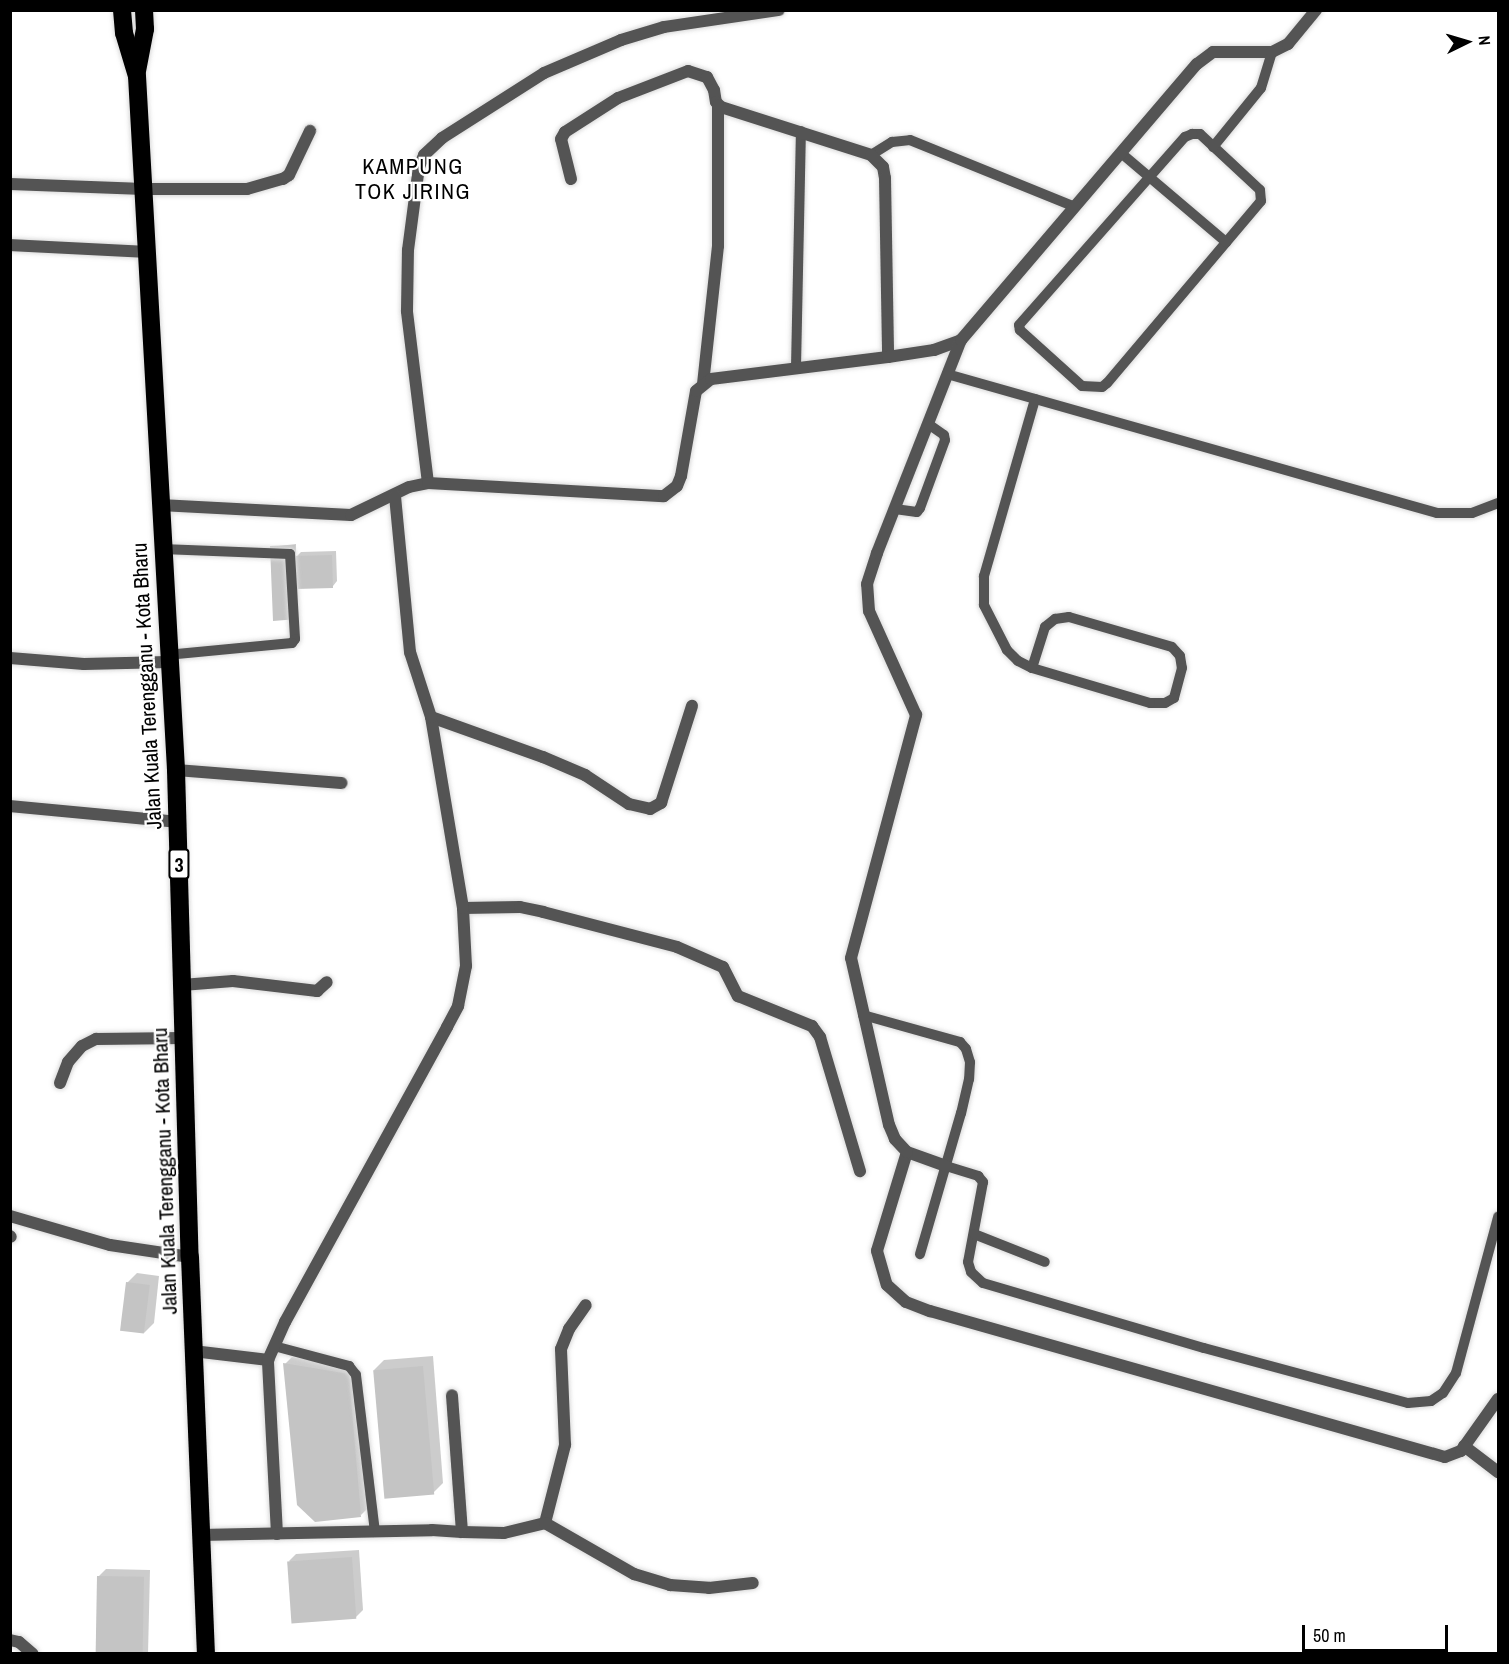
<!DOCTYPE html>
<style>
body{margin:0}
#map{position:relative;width:1509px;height:1664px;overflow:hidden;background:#fff;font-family:"Archivo Narrow",sans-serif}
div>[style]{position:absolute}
.shadow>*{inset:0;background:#0003}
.building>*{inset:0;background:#c4c4c4;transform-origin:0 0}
.roads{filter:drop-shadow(0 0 2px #dbdbdb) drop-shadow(0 0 2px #dbdbdb)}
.lane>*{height:10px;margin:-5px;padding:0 5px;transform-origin:5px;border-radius:5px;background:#545454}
.street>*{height:12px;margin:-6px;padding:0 6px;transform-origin:6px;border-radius:6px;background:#545454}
.highway>*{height:18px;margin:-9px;padding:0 9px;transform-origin:9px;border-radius:9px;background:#000}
span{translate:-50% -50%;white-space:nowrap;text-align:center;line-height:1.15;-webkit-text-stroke:4.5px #fff;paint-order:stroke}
.shield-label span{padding:2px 4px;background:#fff;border:2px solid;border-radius:4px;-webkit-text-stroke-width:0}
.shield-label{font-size:20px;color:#000;font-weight:700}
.street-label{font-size:21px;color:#000}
.neighbourhood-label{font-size:22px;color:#000;letter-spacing:1.5px}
.frame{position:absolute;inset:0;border:12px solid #000;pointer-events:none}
.north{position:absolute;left:1437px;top:12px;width:60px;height:60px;-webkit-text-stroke:4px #fff;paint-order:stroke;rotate:85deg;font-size:16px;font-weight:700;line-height:24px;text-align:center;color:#000}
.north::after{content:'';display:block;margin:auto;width:21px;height:27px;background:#000;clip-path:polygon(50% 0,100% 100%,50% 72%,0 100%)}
.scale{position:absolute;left:1302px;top:1625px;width:146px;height:27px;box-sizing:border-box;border:3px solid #000;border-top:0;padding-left:8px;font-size:18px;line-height:21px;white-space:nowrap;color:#000;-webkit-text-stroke:4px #fff;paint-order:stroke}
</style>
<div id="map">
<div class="shadow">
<i style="clip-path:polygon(296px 544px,296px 557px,301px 552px,336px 551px,337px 581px,333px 586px,298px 588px,297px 618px,271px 547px)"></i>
<i style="clip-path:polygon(137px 1273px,159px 1276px,154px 1323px,144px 1333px,127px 1283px)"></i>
<i style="clip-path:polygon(433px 1356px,443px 1483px,433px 1493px,374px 1370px,384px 1360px)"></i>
<i style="clip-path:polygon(292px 1357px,356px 1367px,368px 1508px,361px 1515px,285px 1364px)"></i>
<i style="clip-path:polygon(359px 1550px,363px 1610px,355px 1618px,289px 1561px,296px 1554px)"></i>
<i style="clip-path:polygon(106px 1569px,150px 1570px,148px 1654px,97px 1654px,98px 1577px)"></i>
</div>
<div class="building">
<i style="clip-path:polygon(295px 545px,295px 556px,332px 555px,333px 588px,296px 589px,298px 619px,273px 621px,270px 546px)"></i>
<i style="left:126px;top:1282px;width:24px;height:49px;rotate:7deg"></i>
<i style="clip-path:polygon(283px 1363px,349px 1374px,361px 1517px,315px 1522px,297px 1505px)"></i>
<i style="left:423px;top:1366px;width:129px;height:50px;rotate:85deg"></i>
<i style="left:352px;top:1557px;width:62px;height:65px;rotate:86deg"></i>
<i style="left:97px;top:1576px;width:47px;height:78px;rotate:1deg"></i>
</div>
<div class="roads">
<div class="lane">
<i style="left:1192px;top:134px;width:8px"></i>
<i style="left:1200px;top:134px;width:82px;rotate:43deg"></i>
<i style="left:1260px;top:190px;width:11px;rotate:85deg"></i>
<i style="left:1261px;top:201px;width:238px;rotate:130.2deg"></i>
<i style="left:1107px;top:383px;width:6px;rotate:141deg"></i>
<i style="left:1102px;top:387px;width:20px;rotate:-177deg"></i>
<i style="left:1082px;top:386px;width:84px;rotate:-137.9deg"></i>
<i style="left:1020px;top:330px;width:5px;rotate:-101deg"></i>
<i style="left:1019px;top:325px;width:251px;rotate:-48.6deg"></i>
<i style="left:1185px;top:137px;width:8px;rotate:-23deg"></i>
<i style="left:1213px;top:147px;width:76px;rotate:-50.9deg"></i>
<i style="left:1261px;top:88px;width:38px;rotate:-73deg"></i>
<i style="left:1121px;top:153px;width:138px;rotate:40.3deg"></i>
<i style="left:871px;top:155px;width:25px;rotate:-32deg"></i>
<i style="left:892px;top:142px;width:18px;rotate:-6deg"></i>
<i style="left:910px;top:140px;width:178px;rotate:22.1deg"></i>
<i style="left:796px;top:367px;width:236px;rotate:-88.8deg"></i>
<i style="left:947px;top:374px;width:509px;rotate:15.84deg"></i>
<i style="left:1437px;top:513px;width:35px"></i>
<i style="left:1472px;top:513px;width:28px;rotate:-21deg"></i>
<i style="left:895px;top:509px;width:22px;rotate:8deg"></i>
<i style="left:917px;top:512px;width:5px;rotate:-53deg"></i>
<i style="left:920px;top:508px;width:72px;rotate:-69.8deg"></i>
<i style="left:945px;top:440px;width:5px;rotate:-101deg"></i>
<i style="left:944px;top:435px;width:19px;rotate:-145deg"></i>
<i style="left:162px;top:549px;width:128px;rotate:2.2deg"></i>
<i style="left:290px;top:554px;width:85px;rotate:86.6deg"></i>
<i style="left:295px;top:639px;width:5px;rotate:127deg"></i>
<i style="left:292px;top:643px;width:126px;rotate:174.5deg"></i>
<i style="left:1032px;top:668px;width:43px;rotate:-72.4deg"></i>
<i style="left:1045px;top:627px;width:13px;rotate:-39deg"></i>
<i style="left:1055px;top:619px;width:14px;rotate:-8deg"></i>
<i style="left:1069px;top:617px;width:107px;rotate:16.2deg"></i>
<i style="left:1172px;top:647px;width:12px;rotate:48deg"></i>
<i style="left:1180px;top:656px;width:12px;rotate:81deg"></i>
<i style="left:1182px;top:668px;width:31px;rotate:105deg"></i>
<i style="left:1174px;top:698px;width:10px;rotate:151deg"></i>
<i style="left:1165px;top:703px;width:15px;rotate:180deg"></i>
<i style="left:1150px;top:703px;width:123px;rotate:-163.5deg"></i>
<i style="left:1032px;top:668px;width:16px;rotate:-153deg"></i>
<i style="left:1018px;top:661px;width:16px;rotate:-135deg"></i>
<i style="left:1007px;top:650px;width:51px;rotate:-117.1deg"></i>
<i style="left:984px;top:605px;width:29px;rotate:-90deg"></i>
<i style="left:984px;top:576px;width:184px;rotate:-73.9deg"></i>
<i style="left:863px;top:1015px;width:101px;rotate:15.6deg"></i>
<i style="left:960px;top:1042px;width:9px;rotate:49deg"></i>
<i style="left:966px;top:1049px;width:14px;rotate:73deg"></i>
<i style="left:970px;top:1062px;width:17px;rotate:93deg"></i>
<i style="left:969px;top:1079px;width:35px;rotate:103deg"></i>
<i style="left:961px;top:1113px;width:147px;rotate:106.2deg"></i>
<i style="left:946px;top:1166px;width:34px;rotate:17deg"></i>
<i style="left:978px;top:1176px;width:8px;rotate:50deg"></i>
<i style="left:983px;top:1182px;width:81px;rotate:100.6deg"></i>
<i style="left:968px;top:1262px;width:10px;rotate:73deg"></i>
<i style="left:971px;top:1272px;width:16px;rotate:43deg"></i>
<i style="left:983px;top:1283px;width:230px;rotate:16.4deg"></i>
<i style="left:1204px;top:1348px;width:211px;rotate:15.1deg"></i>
<i style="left:1408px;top:1403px;width:23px;rotate:-5deg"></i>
<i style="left:1431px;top:1401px;width:14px;rotate:-34deg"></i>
<i style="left:1443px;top:1393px;width:24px;rotate:-57deg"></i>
<i style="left:1456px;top:1373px;width:162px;rotate:-74.9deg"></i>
<i style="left:974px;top:1234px;width:76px;rotate:21.5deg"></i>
<i style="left:274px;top:1346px;width:78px;rotate:14.9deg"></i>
<i style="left:349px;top:1366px;width:11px;rotate:52deg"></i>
<i style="left:356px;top:1375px;width:158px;rotate:83.1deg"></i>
</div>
<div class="street">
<i style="left:571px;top:179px;width:41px;rotate:-104deg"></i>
<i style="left:561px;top:139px;width:8px;rotate:-60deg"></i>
<i style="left:565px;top:132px;width:63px;rotate:-32.7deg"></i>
<i style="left:618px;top:98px;width:75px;rotate:-21.1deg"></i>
<i style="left:688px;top:71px;width:20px;rotate:18deg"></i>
<i style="left:707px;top:77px;width:15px;rotate:62deg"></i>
<i style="left:714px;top:90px;width:12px;rotate:81deg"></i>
<i style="left:716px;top:102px;width:7px;rotate:45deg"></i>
<i style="left:721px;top:107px;width:157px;rotate:17.7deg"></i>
<i style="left:871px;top:155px;width:17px;rotate:45deg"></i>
<i style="left:883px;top:167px;width:11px;rotate:80deg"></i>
<i style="left:885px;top:178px;width:179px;rotate:89deg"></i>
<i style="left:10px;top:184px;width:134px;rotate:2.1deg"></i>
<i style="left:144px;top:189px;width:103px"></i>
<i style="left:247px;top:189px;width:37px;rotate:-16deg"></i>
<i style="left:283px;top:179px;width:7px;rotate:-34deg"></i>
<i style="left:289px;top:175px;width:49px;rotate:-64.5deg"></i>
<i style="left:10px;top:245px;width:137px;rotate:2.9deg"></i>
<i style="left:703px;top:384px;width:139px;rotate:-83.8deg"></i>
<i style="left:718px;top:246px;width:141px;rotate:-90deg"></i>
<i style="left:428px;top:483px;width:173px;rotate:-97deg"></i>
<i style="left:407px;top:311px;width:61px;rotate:-89.1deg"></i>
<i style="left:408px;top:250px;width:84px;rotate:-82.5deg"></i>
<i style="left:419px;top:167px;width:13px;rotate:-67deg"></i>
<i style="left:424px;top:155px;width:25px;rotate:-43deg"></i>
<i style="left:442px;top:138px;width:121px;rotate:-32.5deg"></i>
<i style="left:544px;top:73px;width:84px;rotate:-23.2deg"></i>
<i style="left:621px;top:40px;width:45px;rotate:-16.8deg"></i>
<i style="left:664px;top:27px;width:116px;rotate:-8.4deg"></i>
<i style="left:160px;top:505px;width:191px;rotate:3deg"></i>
<i style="left:351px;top:515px;width:64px;rotate:-25.8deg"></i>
<i style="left:409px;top:487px;width:19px;rotate:-12deg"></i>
<i style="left:428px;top:483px;width:236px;rotate:3.2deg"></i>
<i style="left:664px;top:496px;width:16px;rotate:-38deg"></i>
<i style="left:677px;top:486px;width:11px;rotate:-68deg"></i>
<i style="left:681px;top:476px;width:86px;rotate:-80deg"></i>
<i style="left:696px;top:391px;width:19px;rotate:-39deg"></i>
<i style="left:711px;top:379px;width:178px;rotate:-7.1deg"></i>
<i style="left:888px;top:357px;width:47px;rotate:-8.7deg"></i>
<i style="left:934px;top:350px;width:29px;rotate:-20deg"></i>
<i style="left:10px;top:658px;width:74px;rotate:4.6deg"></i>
<i style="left:84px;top:664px;width:84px;rotate:-1.4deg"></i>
<i style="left:431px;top:717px;width:119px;rotate:19.7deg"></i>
<i style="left:543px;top:757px;width:46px;rotate:23.2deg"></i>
<i style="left:585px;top:775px;width:53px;rotate:33.4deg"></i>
<i style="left:629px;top:804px;width:22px;rotate:13deg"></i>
<i style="left:650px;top:809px;width:13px;rotate:-29deg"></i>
<i style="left:661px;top:803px;width:102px;rotate:-72.3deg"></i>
<i style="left:176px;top:770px;width:166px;rotate:4.5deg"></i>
<i style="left:10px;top:806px;width:169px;rotate:5.4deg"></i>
<i style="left:463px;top:908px;width:57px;rotate:-1deg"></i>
<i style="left:520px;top:907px;width:24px;rotate:12deg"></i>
<i style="left:543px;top:912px;width:138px;rotate:14.6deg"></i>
<i style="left:677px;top:947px;width:50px;rotate:23.5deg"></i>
<i style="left:723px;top:967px;width:33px;rotate:63deg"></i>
<i style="left:738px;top:996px;width:80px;rotate:22.1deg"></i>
<i style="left:812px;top:1026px;width:14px;rotate:54deg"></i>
<i style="left:820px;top:1037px;width:140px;rotate:73.4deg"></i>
<i style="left:182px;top:985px;width:51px;rotate:-4.5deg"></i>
<i style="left:233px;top:981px;width:85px;rotate:6.8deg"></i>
<i style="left:317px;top:991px;width:13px;rotate:-42deg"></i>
<i style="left:60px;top:1083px;width:22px;rotate:-69deg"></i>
<i style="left:68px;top:1062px;width:21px;rotate:-49deg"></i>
<i style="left:82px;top:1046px;width:16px;rotate:-27deg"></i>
<i style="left:96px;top:1039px;width:88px;rotate:-0.7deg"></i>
<i style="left:907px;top:1152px;width:103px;rotate:106.9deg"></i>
<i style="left:877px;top:1251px;width:35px;rotate:74deg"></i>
<i style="left:887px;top:1285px;width:25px;rotate:42deg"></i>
<i style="left:906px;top:1302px;width:26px;rotate:21deg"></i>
<i style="left:930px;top:1311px;width:535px;rotate:15.83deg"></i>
<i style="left:1445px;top:1457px;width:17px;rotate:-21deg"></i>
<i style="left:1461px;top:1451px;width:64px;rotate:-54.6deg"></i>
<i style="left:946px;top:1166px;width:41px;rotate:-160.3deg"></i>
<i style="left:907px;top:1152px;width:18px;rotate:-133deg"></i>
<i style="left:895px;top:1139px;width:15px;rotate:-113deg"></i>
<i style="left:889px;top:1125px;width:171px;rotate:-102.8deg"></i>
<i style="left:851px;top:958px;width:252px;rotate:-75deg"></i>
<i style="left:916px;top:715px;width:114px;rotate:-114.3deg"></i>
<i style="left:869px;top:611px;width:27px;rotate:-94deg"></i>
<i style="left:867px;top:584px;width:33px;rotate:-72deg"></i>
<i style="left:877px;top:553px;width:229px;rotate:-68.5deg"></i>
<i style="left:961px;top:340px;width:363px;rotate:-49.5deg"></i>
<i style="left:1197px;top:64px;width:20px;rotate:-37deg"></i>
<i style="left:1213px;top:52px;width:59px"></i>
<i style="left:1272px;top:52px;width:18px;rotate:-27deg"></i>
<i style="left:1288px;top:44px;width:44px;rotate:-50.5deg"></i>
<i style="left:10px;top:1216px;width:104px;rotate:16.2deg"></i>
<i style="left:110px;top:1245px;width:81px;rotate:8.5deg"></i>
<i style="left:10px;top:1236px;width:1px;rotate:45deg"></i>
<i style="left:193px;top:1351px;width:76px;rotate:6.8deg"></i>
<i style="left:1464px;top:1446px;width:43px;rotate:37.4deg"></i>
<i style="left:545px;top:1523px;width:81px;rotate:-75.6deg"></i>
<i style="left:565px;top:1445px;width:96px;rotate:-92.4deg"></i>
<i style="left:561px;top:1349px;width:22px;rotate:-68deg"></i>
<i style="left:569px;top:1329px;width:29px;rotate:-55deg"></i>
<i style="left:462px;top:1532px;width:42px;rotate:1.4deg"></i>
<i style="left:504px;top:1533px;width:42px;rotate:-13.7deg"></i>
<i style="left:545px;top:1523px;width:103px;rotate:29.8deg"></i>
<i style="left:634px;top:1574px;width:38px;rotate:17deg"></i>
<i style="left:670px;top:1585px;width:39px;rotate:4deg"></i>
<i style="left:709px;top:1588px;width:44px;rotate:-6.5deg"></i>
<i style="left:277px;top:1534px;width:174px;rotate:-93deg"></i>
<i style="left:268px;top:1360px;width:42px;rotate:-65.9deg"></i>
<i style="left:285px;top:1322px;width:337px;rotate:-61.2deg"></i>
<i style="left:447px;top:1027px;width:24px;rotate:-62deg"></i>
<i style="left:458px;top:1006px;width:41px;rotate:-78.7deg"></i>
<i style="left:466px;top:966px;width:58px;rotate:-93deg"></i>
<i style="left:463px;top:908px;width:194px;rotate:-99.5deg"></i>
<i style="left:431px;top:717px;width:68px;rotate:-107.9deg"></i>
<i style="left:410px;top:652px;width:157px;rotate:-95.5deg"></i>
<i style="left:200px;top:1535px;width:232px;rotate:-1.2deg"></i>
<i style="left:432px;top:1530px;width:30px;rotate:4deg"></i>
<i style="left:462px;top:1532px;width:137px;rotate:-94.2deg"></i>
<i style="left:10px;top:1640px;width:9px;rotate:13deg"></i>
<i style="left:19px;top:1642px;width:18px;rotate:41deg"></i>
</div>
<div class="highway">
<i style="left:122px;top:10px;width:23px;rotate:85deg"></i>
<i style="left:124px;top:33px;width:45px;rotate:73.2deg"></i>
<i style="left:137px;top:76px;width:695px;rotate:86.78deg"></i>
<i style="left:176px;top:770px;width:487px;rotate:88.4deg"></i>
<i style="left:190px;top:1257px;width:397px;rotate:87.7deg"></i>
<i style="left:137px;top:71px;width:43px;rotate:-79.2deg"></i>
<i style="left:145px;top:29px;width:19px;rotate:-93deg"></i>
</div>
</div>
<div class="shield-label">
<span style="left:179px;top:864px">3</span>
</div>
<div class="street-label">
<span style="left:147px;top:686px;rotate:-93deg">Jalan Kuala Terengganu - Kota Bharu</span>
<span style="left:165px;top:1171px;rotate:-92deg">Jalan Kuala Terengganu - Kota Bharu</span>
</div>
<div class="neighbourhood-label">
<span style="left:413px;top:179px">KAMPUNG<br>TOK JIRING</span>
</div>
<div class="frame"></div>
<div class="north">N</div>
<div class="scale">50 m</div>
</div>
